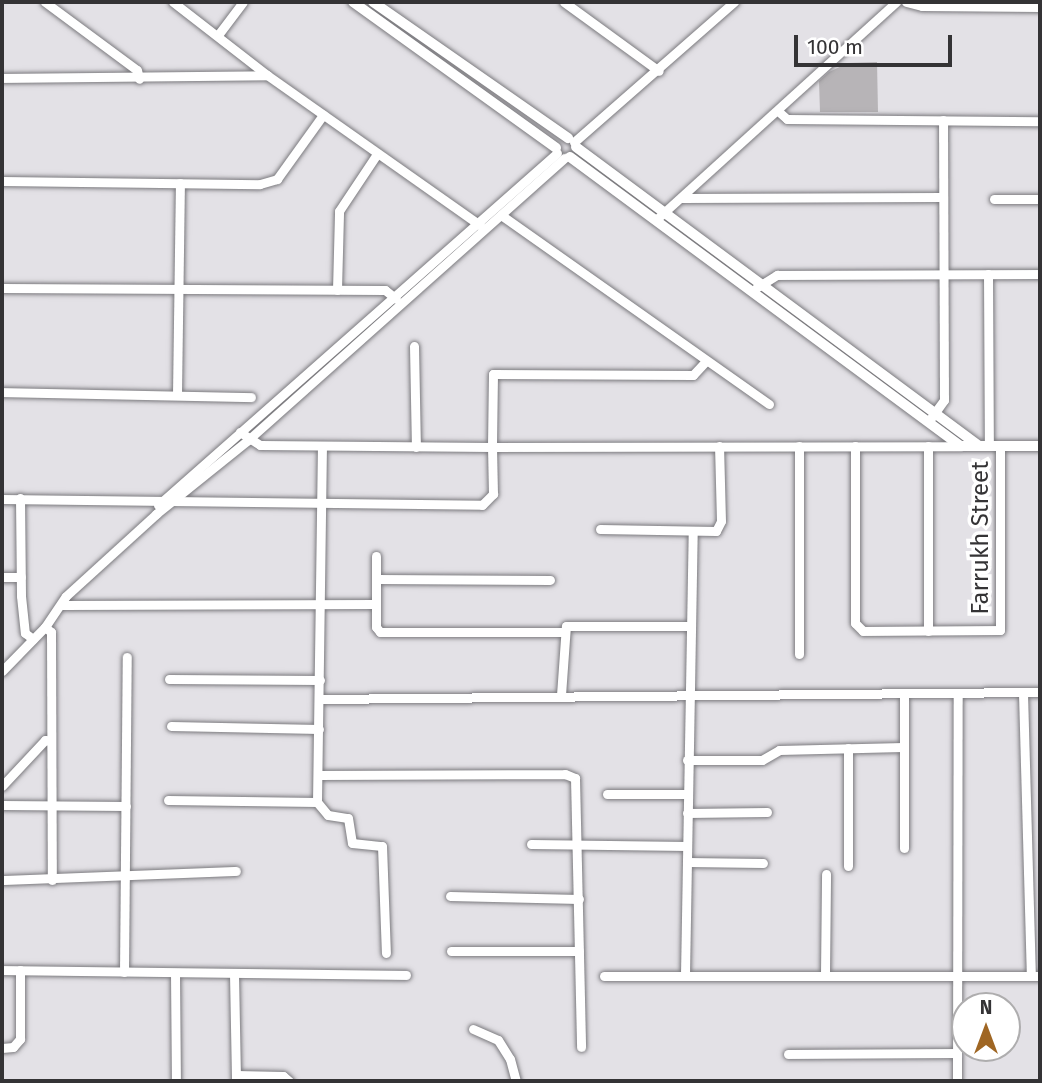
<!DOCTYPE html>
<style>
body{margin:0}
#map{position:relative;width:1042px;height:1083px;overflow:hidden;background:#e3e1e6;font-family:"Fira Sans",sans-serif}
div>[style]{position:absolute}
.building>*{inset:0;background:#b7b4b7}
.roads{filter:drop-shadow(0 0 2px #7b7a7e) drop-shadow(0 0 2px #7b7a7e)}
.minor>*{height:9px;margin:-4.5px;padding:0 4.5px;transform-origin:4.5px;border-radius:4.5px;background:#fff}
.tertiary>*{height:10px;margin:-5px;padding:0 5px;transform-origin:5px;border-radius:5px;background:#fff}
span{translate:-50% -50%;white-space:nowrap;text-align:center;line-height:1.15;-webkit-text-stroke:7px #fff;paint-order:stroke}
.street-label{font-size:24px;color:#343335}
.frame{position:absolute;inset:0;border:4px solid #343335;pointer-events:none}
.north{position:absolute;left:951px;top:992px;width:70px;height:70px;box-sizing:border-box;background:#fff;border:2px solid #aeadae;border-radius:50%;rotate:0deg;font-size:19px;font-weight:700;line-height:28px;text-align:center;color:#343335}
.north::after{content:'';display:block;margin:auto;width:24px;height:32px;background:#9f6623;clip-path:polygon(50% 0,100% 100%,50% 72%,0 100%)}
.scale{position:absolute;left:794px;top:35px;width:158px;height:32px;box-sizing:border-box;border:4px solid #343335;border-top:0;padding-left:9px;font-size:21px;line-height:24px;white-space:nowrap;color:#343335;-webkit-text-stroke:5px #fff;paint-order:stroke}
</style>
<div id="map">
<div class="building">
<i style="clip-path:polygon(877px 62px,878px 112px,820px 112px,819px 81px,829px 72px,848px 63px)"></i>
</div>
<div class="roads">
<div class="minor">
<i style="left:45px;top:2px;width:114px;rotate:36.5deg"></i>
<i style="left:137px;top:70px;width:9px;rotate:77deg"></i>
<i style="left:173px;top:2px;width:119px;rotate:37.8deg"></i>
<i style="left:267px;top:75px;width:261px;rotate:35.2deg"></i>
<i style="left:564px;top:2px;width:117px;rotate:36deg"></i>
<i style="left:906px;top:2px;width:16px;rotate:14deg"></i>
<i style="left:922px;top:6px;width:118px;rotate:0.5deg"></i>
<i style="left:218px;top:35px;width:41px;rotate:-52.9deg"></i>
<i style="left:2px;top:78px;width:265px;rotate:-0.6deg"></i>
<i style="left:778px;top:111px;width:12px;rotate:42deg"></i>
<i style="left:787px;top:119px;width:253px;rotate:0.5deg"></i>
<i style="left:574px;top:142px;width:213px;rotate:-41.2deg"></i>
<i style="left:2px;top:181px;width:258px;rotate:0.7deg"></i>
<i style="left:260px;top:184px;width:18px;rotate:-16deg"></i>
<i style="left:277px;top:179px;width:79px;rotate:-54.3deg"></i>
<i style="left:681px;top:198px;width:262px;rotate:-0.2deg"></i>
<i style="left:994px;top:199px;width:46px"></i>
<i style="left:501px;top:215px;width:328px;rotate:35.2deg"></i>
<i style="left:659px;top:217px;width:320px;rotate:-42.2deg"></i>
<i style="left:988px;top:274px;width:172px;rotate:89.7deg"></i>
<i style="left:2px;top:288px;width:383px;rotate:0.3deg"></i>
<i style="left:385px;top:290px;width:14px;rotate:39deg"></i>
<i style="left:756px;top:288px;width:25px;rotate:-32deg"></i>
<i style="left:777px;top:275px;width:263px;rotate:-0.2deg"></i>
<i style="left:337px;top:290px;width:79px;rotate:-88.5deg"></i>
<i style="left:339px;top:211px;width:69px;rotate:-56.3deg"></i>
<i style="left:414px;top:346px;width:101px;rotate:88.9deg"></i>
<i style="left:706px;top:361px;width:19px;rotate:133deg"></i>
<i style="left:693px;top:375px;width:200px;rotate:-179.7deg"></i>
<i style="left:493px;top:374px;width:73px;rotate:90.8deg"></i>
<i style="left:492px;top:447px;width:468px;rotate:-0.1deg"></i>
<i style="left:2px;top:392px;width:249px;rotate:1.2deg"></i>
<i style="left:177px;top:394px;width:211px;rotate:-89.2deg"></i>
<i style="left:931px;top:418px;width:22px;rotate:-54deg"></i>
<i style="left:944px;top:400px;width:280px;rotate:-90.2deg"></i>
<i style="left:855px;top:446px;width:177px;rotate:90deg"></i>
<i style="left:855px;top:623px;width:11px;rotate:45deg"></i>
<i style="left:863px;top:631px;width:137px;rotate:-0.4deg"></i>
<i style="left:1000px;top:630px;width:184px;rotate:-90deg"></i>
<i style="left:928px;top:446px;width:185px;rotate:90deg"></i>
<i style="left:20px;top:498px;width:98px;rotate:89.4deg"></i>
<i style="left:21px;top:596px;width:37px;rotate:84deg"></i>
<i style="left:25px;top:633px;width:10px;rotate:37deg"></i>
<i style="left:2px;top:499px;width:480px;rotate:0.7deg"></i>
<i style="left:482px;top:505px;width:16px;rotate:-45deg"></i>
<i style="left:493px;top:494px;width:47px;rotate:-91.2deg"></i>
<i style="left:492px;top:447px;width:232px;rotate:-179.5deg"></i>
<i style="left:260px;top:445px;width:24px;rotate:-147deg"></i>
<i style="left:158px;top:505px;width:532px;rotate:-41.42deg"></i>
<i style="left:600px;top:529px;width:116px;rotate:1deg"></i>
<i style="left:716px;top:531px;width:11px;rotate:-63deg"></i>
<i style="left:721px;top:521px;width:75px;rotate:-91.5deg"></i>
<i style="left:376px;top:556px;width:71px;rotate:90deg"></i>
<i style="left:376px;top:627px;width:6px;rotate:51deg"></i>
<i style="left:380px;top:632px;width:183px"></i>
<i style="left:2px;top:577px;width:19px"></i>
<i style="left:376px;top:579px;width:174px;rotate:0.3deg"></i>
<i style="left:63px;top:605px;width:312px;rotate:-0.2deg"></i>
<i style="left:45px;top:627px;width:8px;rotate:40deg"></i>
<i style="left:51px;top:632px;width:248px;rotate:89.8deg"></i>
<i style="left:799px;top:654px;width:208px;rotate:-90deg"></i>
<i style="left:2px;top:671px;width:62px;rotate:-45.7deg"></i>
<i style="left:45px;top:627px;width:37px;rotate:-56deg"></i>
<i style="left:66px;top:596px;width:122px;rotate:-42.3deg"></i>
<i style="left:156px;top:514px;width:118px;rotate:-38.8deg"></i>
<i style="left:248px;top:440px;width:424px;rotate:-41.7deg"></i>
<i style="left:169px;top:679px;width:151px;rotate:0.4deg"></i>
<i style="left:1023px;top:693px;width:283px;rotate:88.4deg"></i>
<i style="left:904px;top:694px;width:154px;rotate:90deg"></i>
<i style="left:561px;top:695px;width:69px;rotate:-85.9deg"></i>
<i style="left:566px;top:626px;width:124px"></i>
<i style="left:319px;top:699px;width:721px;rotate:-0.56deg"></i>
<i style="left:171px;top:726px;width:148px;rotate:1.2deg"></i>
<i style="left:687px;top:760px;width:75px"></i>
<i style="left:762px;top:760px;width:20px;rotate:-30deg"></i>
<i style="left:779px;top:750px;width:124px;rotate:-1.4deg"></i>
<i style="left:318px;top:775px;width:247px;rotate:-0.2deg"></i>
<i style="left:565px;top:774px;width:11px;rotate:22deg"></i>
<i style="left:575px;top:778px;width:269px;rotate:88.7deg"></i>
<i style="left:2px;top:786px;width:63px;rotate:-46.9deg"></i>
<i style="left:45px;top:740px;width:6px;rotate:9deg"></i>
<i style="left:607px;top:794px;width:80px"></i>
<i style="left:168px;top:800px;width:149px;rotate:0.8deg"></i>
<i style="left:317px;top:802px;width:355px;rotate:-89.2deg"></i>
<i style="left:317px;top:802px;width:17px;rotate:50deg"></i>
<i style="left:328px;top:815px;width:20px;rotate:9deg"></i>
<i style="left:348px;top:818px;width:25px;rotate:81deg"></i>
<i style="left:352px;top:843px;width:30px;rotate:6deg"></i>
<i style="left:382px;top:846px;width:107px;rotate:87.9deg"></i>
<i style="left:2px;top:805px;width:124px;rotate:0.5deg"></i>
<i style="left:687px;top:813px;width:80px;rotate:-0.7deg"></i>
<i style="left:531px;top:844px;width:156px;rotate:0.7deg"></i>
<i style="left:687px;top:862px;width:76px;rotate:0.8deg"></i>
<i style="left:848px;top:866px;width:118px;rotate:-90deg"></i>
<i style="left:2px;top:880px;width:234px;rotate:-2.2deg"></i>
<i style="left:450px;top:896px;width:129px;rotate:1.3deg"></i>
<i style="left:451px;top:951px;width:128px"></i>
<i style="left:2px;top:970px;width:404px;rotate:0.7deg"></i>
<i style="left:124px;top:972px;width:315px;rotate:-89.5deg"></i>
<i style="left:175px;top:973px;width:108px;rotate:89.5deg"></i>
<i style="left:234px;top:974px;width:107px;rotate:88.9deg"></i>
<i style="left:685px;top:975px;width:443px;rotate:-89deg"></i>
<i style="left:825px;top:975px;width:101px;rotate:-89.4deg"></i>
<i style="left:604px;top:976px;width:436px"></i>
<i style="left:473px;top:1029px;width:27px;rotate:24deg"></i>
<i style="left:498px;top:1040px;width:22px;rotate:58deg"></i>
<i style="left:510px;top:1059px;width:23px;rotate:75deg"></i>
<i style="left:2px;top:1048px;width:11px;rotate:-5deg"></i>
<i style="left:13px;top:1047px;width:11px;rotate:-49deg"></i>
<i style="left:20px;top:1039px;width:69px;rotate:-90deg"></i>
<i style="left:788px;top:1054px;width:167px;rotate:-0.3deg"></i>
<i style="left:236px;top:1075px;width:47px;rotate:1.2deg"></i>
<i style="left:283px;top:1076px;width:8px;rotate:40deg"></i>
<i style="left:957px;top:1081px;width:388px;rotate:-89.9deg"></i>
</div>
<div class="tertiary">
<i style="left:353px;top:2px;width:250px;rotate:35.7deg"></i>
<i style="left:373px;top:2px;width:238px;rotate:34.9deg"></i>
<i style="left:576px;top:147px;width:502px;rotate:36.57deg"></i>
<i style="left:570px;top:157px;width:485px;rotate:36.5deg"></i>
<i style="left:960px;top:446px;width:80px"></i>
</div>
</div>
<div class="street-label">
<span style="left:981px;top:538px;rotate:-90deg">Farrukh Street</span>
</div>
<div class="frame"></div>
<div class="north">N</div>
<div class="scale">100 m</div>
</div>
